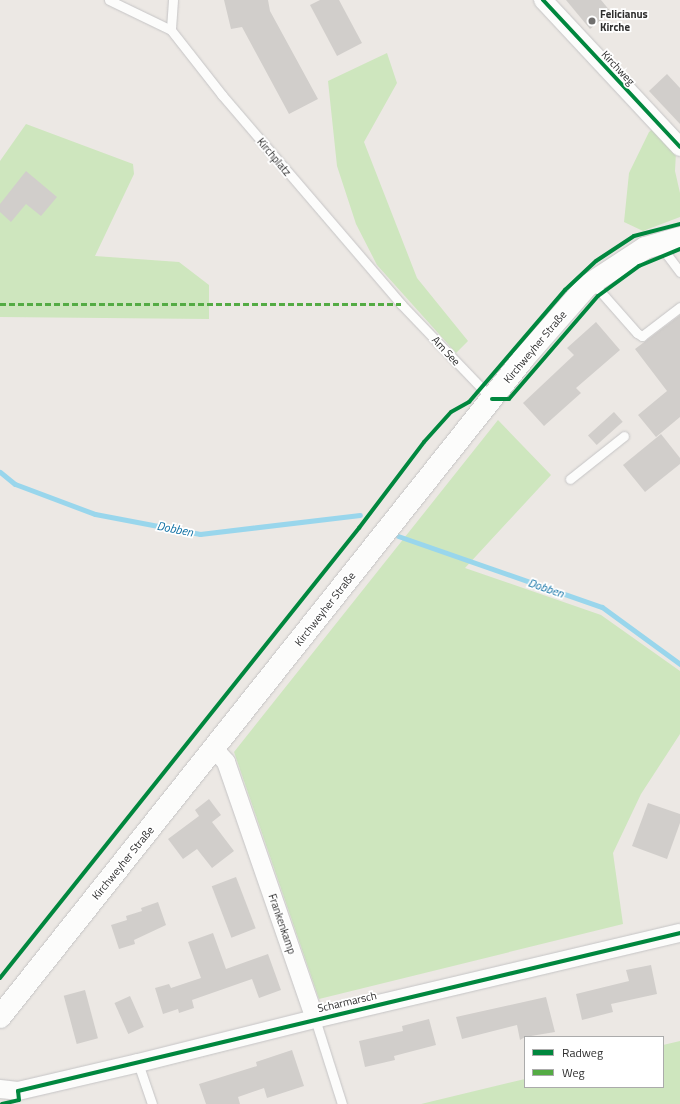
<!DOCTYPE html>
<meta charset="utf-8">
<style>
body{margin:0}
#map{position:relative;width:680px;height:1104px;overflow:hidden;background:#ece8e4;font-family:"Titillium Web",sans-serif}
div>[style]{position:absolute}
.green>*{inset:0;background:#cee6be}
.stream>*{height:5px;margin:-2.5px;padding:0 2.5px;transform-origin:2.5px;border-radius:2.5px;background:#99d6ec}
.building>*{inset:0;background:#d1cecb;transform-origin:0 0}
.roads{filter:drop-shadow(0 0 1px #c5c4c5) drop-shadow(0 0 1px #c5c4c5)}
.lane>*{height:9px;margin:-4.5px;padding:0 4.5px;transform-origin:4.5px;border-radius:4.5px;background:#fcfcfb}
.street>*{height:18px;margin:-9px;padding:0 9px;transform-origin:9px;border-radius:9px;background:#fcfcfb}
.secondary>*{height:22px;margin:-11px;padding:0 11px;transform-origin:11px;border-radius:11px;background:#fcfcfb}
.quiet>*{height:3px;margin-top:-1.5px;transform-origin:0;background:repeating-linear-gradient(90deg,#54ab44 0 6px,transparent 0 9px)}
.cycleway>*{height:4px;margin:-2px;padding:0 2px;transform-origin:2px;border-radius:2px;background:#00873e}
.dots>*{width:11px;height:11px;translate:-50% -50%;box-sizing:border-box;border:2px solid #fff;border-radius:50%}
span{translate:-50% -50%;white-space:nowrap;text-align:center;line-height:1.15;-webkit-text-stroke:3.5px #fff;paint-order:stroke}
.poi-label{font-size:11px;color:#2e2e2e;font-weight:700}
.left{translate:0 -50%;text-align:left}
.street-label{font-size:11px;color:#2e2e2e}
.water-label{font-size:12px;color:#0d6fa3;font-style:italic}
.legend{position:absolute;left:524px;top:1036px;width:140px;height:52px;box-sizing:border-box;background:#fff;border:1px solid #ababab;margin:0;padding:5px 7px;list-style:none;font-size:12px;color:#2e2e2e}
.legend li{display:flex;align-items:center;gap:8px;height:20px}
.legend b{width:20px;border:1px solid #ababab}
</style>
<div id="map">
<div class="green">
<i style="clip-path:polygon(387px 53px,397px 83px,364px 142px,417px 278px,468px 341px,456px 353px,377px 265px,356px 224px,337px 166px,328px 81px)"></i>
<i style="clip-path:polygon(26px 124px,133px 164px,134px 174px,95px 256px,179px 262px,209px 285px,209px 319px,0 317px,0 161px)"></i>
<i style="clip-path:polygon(653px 129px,676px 152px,675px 171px,680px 193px,680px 217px,643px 231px,624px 222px,629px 173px,649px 132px)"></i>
<i style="clip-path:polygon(498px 420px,551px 475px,465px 568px,601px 615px,680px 671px,680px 734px,641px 794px,613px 853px,623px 924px,319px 999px,234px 752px)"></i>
<i style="clip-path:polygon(680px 1041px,680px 1104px,421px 1104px,525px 1079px,525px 1087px,663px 1087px,663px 1045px)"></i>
</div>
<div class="stream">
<i style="left:0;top:472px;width:19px;rotate:39deg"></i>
<i style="left:15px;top:484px;width:85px;rotate:20.6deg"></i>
<i style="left:95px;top:514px;width:107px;rotate:10.8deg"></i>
<i style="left:200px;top:534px;width:161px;rotate:-6.8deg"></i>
<i style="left:398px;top:536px;width:216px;rotate:19.2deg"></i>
<i style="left:602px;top:607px;width:97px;rotate:36.2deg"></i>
</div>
<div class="building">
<i style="clip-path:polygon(224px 0,268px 0,270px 11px,318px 99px,289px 114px,242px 27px,231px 29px)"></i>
<i style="clip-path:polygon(320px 0,339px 0,362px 43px,337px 56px,310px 5px)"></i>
<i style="clip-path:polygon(566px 0,601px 0,611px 12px,590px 29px)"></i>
<i style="clip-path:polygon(667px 74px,680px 88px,680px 124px,649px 91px)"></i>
<i style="clip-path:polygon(26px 171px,57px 197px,41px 216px,26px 204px,11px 222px,0 212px,0 204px)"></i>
<i style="clip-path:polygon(680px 315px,680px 417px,656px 437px,638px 415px,667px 391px,635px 349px)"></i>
<i style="clip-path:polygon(596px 322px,620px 350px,576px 388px,581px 393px,544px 426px,523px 403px,574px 355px,567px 348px)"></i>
<i style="left:614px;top:412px;width:13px;height:35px;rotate:48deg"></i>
<i style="clip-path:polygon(661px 434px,680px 458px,680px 464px,645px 492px,623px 465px)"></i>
<i style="clip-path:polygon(209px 799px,221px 815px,212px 822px,234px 851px,212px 868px,197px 849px,183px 859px,168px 839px,199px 816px,195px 810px)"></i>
<i style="clip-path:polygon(648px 803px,680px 814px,680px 823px,667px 859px,632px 846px)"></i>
<i style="left:236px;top:877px;width:55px;height:26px;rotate:69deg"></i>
<i style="clip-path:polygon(158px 902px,166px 925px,134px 940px,135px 944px,119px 949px,111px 925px,127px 920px,126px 916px,142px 911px,141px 908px)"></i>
<i style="clip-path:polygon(213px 933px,226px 969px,268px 954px,281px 990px,259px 998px,252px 979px,192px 1000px,194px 1008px,179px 1013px,178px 1009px,163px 1014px,155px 988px,169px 984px,171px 988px,201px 978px,188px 942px)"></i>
<i style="clip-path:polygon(651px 965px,657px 994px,611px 1004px,613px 1012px,582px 1020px,576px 994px,629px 981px,626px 970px)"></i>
<i style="left:85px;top:990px;width:50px;height:22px;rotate:75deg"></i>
<i style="left:130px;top:996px;width:34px;height:17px;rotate:66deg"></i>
<i style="clip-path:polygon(546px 997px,555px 1032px,525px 1037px,520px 1040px,517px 1025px,462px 1039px,456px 1017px)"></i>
<i style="clip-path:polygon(429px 1019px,436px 1045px,394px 1056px,395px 1060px,365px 1067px,359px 1041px,403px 1031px,402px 1026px)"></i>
<i style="clip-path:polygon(292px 1050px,304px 1086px,267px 1098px,264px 1088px,238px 1097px,240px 1104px,206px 1104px,199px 1084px,257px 1066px,256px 1062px)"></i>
</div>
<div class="roads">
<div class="lane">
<i style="left:109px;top:0;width:69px;rotate:25.8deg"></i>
<i style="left:173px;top:0;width:30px;rotate:94deg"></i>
<i style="left:171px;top:30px;width:83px;rotate:51.9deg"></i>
<i style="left:222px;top:95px;width:275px;rotate:49.4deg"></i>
<i style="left:401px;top:304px;width:132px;rotate:46.2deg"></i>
<i style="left:659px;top:244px;width:35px;rotate:53deg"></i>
<i style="left:592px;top:282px;width:68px;rotate:48.6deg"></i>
<i style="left:637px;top:333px;width:6px;rotate:31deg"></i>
<i style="left:642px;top:336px;width:48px;rotate:-37.3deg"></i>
<i style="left:570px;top:479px;width:69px;rotate:-38.5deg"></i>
<i style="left:315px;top:1019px;width:89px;rotate:72.4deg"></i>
<i style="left:138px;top:1063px;width:43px;rotate:71.1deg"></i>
</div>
<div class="street">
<i style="left:543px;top:0;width:201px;rotate:47deg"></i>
<i style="left:214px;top:749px;width:18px;rotate:47deg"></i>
<i style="left:226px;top:762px;width:272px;rotate:70.9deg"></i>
<i style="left:0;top:1089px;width:18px;rotate:6deg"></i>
<i style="left:18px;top:1091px;width:123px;rotate:-13.1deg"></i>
<i style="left:138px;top:1063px;width:182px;rotate:-14deg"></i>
<i style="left:315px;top:1019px;width:375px;rotate:-13.3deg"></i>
</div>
<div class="secondary">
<i style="left:0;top:1017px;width:841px;rotate:-51.52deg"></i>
<i style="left:523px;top:359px;width:97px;rotate:-48.8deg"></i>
<i style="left:587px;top:286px;width:69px;rotate:-33.2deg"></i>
<i style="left:645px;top:248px;width:36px;rotate:-16deg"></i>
</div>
</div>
<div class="quiet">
<i style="left:0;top:304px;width:401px"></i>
</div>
<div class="cycleway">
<i style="left:543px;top:0;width:201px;rotate:47deg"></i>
<i style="left:492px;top:399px;width:17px"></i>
<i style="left:509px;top:399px;width:136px;rotate:-49.2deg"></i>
<i style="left:598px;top:296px;width:51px;rotate:-36.2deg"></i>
<i style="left:639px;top:266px;width:44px;rotate:-22.5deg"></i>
<i style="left:0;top:978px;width:576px;rotate:-51.42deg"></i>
<i style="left:359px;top:528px;width:108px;rotate:-52.9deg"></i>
<i style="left:424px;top:442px;width:40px;rotate:-48deg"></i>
<i style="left:451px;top:412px;width:21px;rotate:-29deg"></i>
<i style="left:469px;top:402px;width:148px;rotate:-49.4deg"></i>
<i style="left:565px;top:290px;width:42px;rotate:-43.1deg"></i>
<i style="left:596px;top:261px;width:45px;rotate:-33.3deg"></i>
<i style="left:634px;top:236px;width:48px;rotate:-14.6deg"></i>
<i style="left:2px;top:1104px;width:17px;rotate:-13deg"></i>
<i style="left:19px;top:1100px;width:9px;rotate:-96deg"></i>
<i style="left:18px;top:1091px;width:681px;rotate:-13.42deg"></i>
</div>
<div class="dots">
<i style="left:592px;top:21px;background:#706f6e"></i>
</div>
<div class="poi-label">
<span class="left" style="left:600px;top:21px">Felicianus<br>Kirche</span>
</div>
<div class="street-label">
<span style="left:618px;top:68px;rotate:47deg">Kirchweg</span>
<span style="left:274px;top:157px;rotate:50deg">Kirchplatz</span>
<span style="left:535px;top:347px;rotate:-50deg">Kirchweyher Straße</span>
<span style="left:446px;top:351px;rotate:47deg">Am See</span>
<span style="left:325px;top:609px;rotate:-52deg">Kirchweyher Straße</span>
<span style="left:123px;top:863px;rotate:-51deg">Kirchweyher Straße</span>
<span style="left:282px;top:924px;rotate:71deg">Frankenkamp</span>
<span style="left:347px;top:1002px;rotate:-13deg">Scharmarsch</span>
</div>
<div class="water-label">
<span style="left:175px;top:529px;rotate:11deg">Dobben</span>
<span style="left:546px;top:588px;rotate:19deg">Dobben</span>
</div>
<ul class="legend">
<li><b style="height:5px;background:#00873e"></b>Radweg</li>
<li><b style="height:5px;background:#54ab44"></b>Weg</li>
</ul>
</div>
